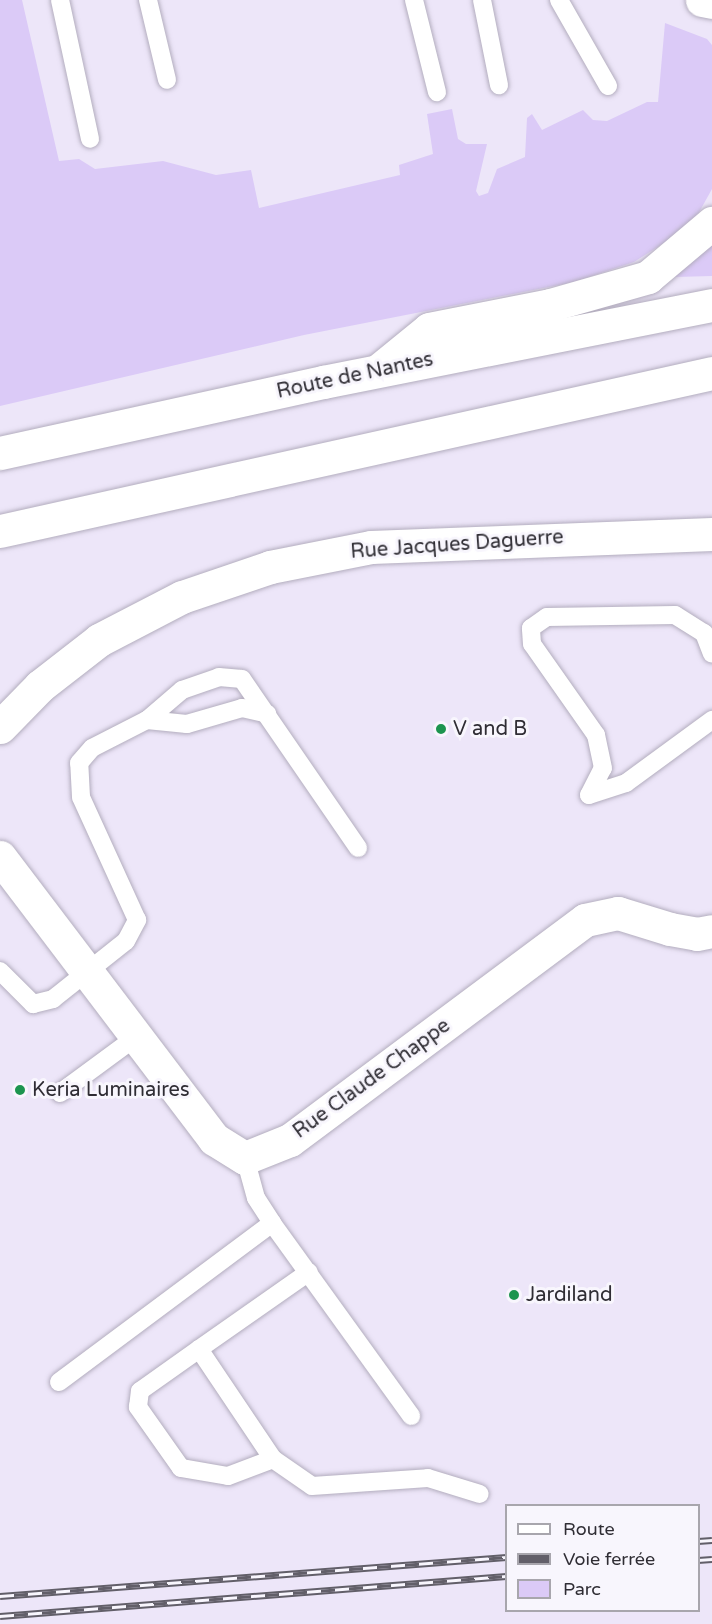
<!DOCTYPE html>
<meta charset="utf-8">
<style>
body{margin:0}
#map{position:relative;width:712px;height:1624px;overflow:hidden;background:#ede6f9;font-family:"Varela Round",sans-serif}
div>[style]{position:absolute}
.green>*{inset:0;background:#dbcaf7}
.roads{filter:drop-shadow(0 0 2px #b3adbe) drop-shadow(0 0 2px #b3adbe)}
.lane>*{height:18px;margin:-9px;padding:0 9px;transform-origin:9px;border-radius:9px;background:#fff}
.street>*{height:33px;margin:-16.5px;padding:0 16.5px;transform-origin:16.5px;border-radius:16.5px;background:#fff}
.secondary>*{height:33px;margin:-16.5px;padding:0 16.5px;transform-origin:16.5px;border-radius:16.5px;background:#fff}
.highway>*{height:33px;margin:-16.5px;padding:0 16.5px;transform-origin:16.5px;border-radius:16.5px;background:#fff}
.rail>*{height:7px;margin-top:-3.5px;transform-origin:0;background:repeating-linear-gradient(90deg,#f8f6fd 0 14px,#625f69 0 28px);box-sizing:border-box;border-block:2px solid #625f69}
.dots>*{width:16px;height:16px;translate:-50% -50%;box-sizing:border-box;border:3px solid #f8f6fd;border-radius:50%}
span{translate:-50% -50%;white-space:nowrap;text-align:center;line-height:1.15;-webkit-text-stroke:6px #f8f6fd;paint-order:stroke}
.street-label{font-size:20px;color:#2f2d34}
.poi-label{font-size:20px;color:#2f2d34}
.left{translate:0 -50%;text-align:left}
.legend{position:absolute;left:505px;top:1504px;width:195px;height:108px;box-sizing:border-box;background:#f8f6fd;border:2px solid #a8a6ad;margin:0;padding:8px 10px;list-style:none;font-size:18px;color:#2f2d34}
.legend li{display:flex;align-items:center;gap:12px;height:30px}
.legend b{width:30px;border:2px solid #a8a6ad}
</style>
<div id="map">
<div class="green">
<i style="clip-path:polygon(0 0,22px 0,59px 161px,79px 159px,95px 169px,163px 161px,216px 175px,251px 170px,259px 208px,400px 175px,399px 165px,433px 154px,427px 114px,452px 109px,458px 139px,466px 144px,487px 144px,476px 191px,479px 196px,488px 193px,497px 169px,525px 157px,527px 118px,532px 114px,542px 130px,583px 110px,593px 120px,607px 121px,647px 102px,658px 102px,665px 23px,707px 39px,712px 45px,712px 189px,692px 225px,634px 262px,574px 282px,304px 335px,0 406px)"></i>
<i style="clip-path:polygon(712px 244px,712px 276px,675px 277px,708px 248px)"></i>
</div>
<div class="roads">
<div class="lane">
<i style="left:60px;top:0;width:142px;rotate:77.8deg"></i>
<i style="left:148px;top:0;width:82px;rotate:76.6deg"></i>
<i style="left:414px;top:0;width:95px;rotate:76deg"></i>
<i style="left:482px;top:0;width:87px;rotate:78.7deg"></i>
<i style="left:559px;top:0;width:99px;rotate:60.3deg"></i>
<i style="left:147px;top:720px;width:40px;rotate:5.7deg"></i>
<i style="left:187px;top:724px;width:57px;rotate:-16.2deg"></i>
<i style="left:242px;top:708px;width:26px;rotate:13deg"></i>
<i style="left:589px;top:795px;width:30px;rotate:-63deg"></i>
<i style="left:603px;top:768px;width:34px;rotate:-102deg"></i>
<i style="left:596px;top:735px;width:111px;rotate:-125.1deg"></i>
<i style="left:532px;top:644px;width:16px;rotate:-94deg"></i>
<i style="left:531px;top:628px;width:19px;rotate:-35deg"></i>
<i style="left:547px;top:617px;width:128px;rotate:-0.9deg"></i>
<i style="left:675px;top:615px;width:34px;rotate:32deg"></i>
<i style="left:704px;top:633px;width:22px;rotate:69deg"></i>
<i style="left:589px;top:795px;width:39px;rotate:-18deg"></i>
<i style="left:626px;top:783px;width:107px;rotate:-36.2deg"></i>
<i style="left:0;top:971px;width:47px;rotate:45deg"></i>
<i style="left:33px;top:1004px;width:21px;rotate:-14deg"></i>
<i style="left:53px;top:999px;width:93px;rotate:-38.5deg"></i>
<i style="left:126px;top:941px;width:24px;rotate:-62deg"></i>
<i style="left:137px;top:920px;width:135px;rotate:-114.5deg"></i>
<i style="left:81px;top:797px;width:34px;rotate:-93deg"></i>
<i style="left:79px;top:763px;width:20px;rotate:-49deg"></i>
<i style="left:92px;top:748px;width:62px;rotate:-27deg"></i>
<i style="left:147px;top:720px;width:46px;rotate:-40.6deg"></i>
<i style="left:182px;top:690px;width:39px;rotate:-19deg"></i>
<i style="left:219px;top:677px;width:23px;rotate:5deg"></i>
<i style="left:242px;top:679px;width:205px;rotate:55.5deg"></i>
<i style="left:60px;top:1093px;width:94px;rotate:-36.4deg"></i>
<i style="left:245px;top:1158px;width:41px;rotate:74.6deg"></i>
<i style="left:256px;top:1198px;width:30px;rotate:57deg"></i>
<i style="left:272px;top:1223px;width:238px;rotate:54.2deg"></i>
<i style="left:199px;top:1349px;width:133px;rotate:56.1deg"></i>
<i style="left:273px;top:1459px;width:48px;rotate:159.3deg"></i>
<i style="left:228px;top:1476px;width:48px;rotate:-170.3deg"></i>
<i style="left:181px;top:1468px;width:75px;rotate:-125.2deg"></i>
<i style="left:138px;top:1407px;width:16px;rotate:-83deg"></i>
<i style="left:140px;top:1391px;width:72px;rotate:-35.4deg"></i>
<i style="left:199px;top:1349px;width:134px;rotate:-35deg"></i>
<i style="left:59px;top:1382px;width:266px;rotate:-36.7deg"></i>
<i style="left:273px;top:1459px;width:47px;rotate:34.7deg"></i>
<i style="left:312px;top:1486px;width:116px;rotate:-3.9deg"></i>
<i style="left:428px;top:1478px;width:54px;rotate:17.1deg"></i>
</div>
<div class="street">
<i style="left:0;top:857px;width:354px;rotate:52.8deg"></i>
<i style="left:214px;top:1139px;width:36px;rotate:32deg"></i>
<i style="left:245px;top:1158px;width:48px;rotate:-21.8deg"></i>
<i style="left:290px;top:1140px;width:368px;rotate:-36.7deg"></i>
<i style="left:585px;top:920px;width:34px;rotate:-12deg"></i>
<i style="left:618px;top:913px;width:54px;rotate:17.1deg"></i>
<i style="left:670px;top:929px;width:27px;rotate:10deg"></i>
<i style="left:697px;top:934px;width:15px;rotate:-11deg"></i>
</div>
<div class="secondary">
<i style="left:702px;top:0;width:10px;rotate:11deg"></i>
<i style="left:0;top:727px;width:57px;rotate:-45.7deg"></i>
<i style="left:40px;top:686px;width:75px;rotate:-37.9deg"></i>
<i style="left:99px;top:640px;width:93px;rotate:-27.4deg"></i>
<i style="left:182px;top:597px;width:93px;rotate:-18.8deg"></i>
<i style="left:270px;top:567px;width:103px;rotate:-11.2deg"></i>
<i style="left:371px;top:547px;width:341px;rotate:-2.2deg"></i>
</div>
<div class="highway">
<i style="left:380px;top:369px;width:63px;rotate:-39.2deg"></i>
<i style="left:429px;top:329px;width:123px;rotate:-11.2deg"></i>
<i style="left:550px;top:305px;width:102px;rotate:-15.9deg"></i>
<i style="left:648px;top:277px;width:84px;rotate:-40.2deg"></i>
<i style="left:0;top:453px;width:331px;rotate:-12.4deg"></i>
<i style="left:323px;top:382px;width:397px;rotate:-11.2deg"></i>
<i style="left:0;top:531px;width:729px;rotate:-12.51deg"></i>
</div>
</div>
<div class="rail">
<i style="left:698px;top:1541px;width:14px;rotate:-4deg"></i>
<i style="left:698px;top:1560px;width:14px;rotate:-4deg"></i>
<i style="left:0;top:1596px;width:508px;rotate:-4.41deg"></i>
<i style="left:0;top:1616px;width:508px;rotate:-4.52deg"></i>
</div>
<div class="dots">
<i style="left:441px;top:729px;background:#1c944f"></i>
<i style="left:20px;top:1090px;background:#1c944f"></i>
<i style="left:514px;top:1295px;background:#1c944f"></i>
</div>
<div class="street-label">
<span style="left:355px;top:376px;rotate:-12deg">Route de Nantes</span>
<span style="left:457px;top:545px;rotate:-4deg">Rue Jacques Daguerre</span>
<span style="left:372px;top:1079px;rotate:-36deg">Rue Claude Chappe</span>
</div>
<div class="poi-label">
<span class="left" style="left:453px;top:729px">V and B</span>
<span class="left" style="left:32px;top:1090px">Keria Luminaires</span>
<span class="left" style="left:526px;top:1295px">Jardiland</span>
</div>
<ul class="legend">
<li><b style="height:8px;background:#fff"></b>Route</li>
<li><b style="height:8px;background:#625f69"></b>Voie ferrée</li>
<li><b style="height:16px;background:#dbcaf7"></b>Parc</li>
</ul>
</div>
